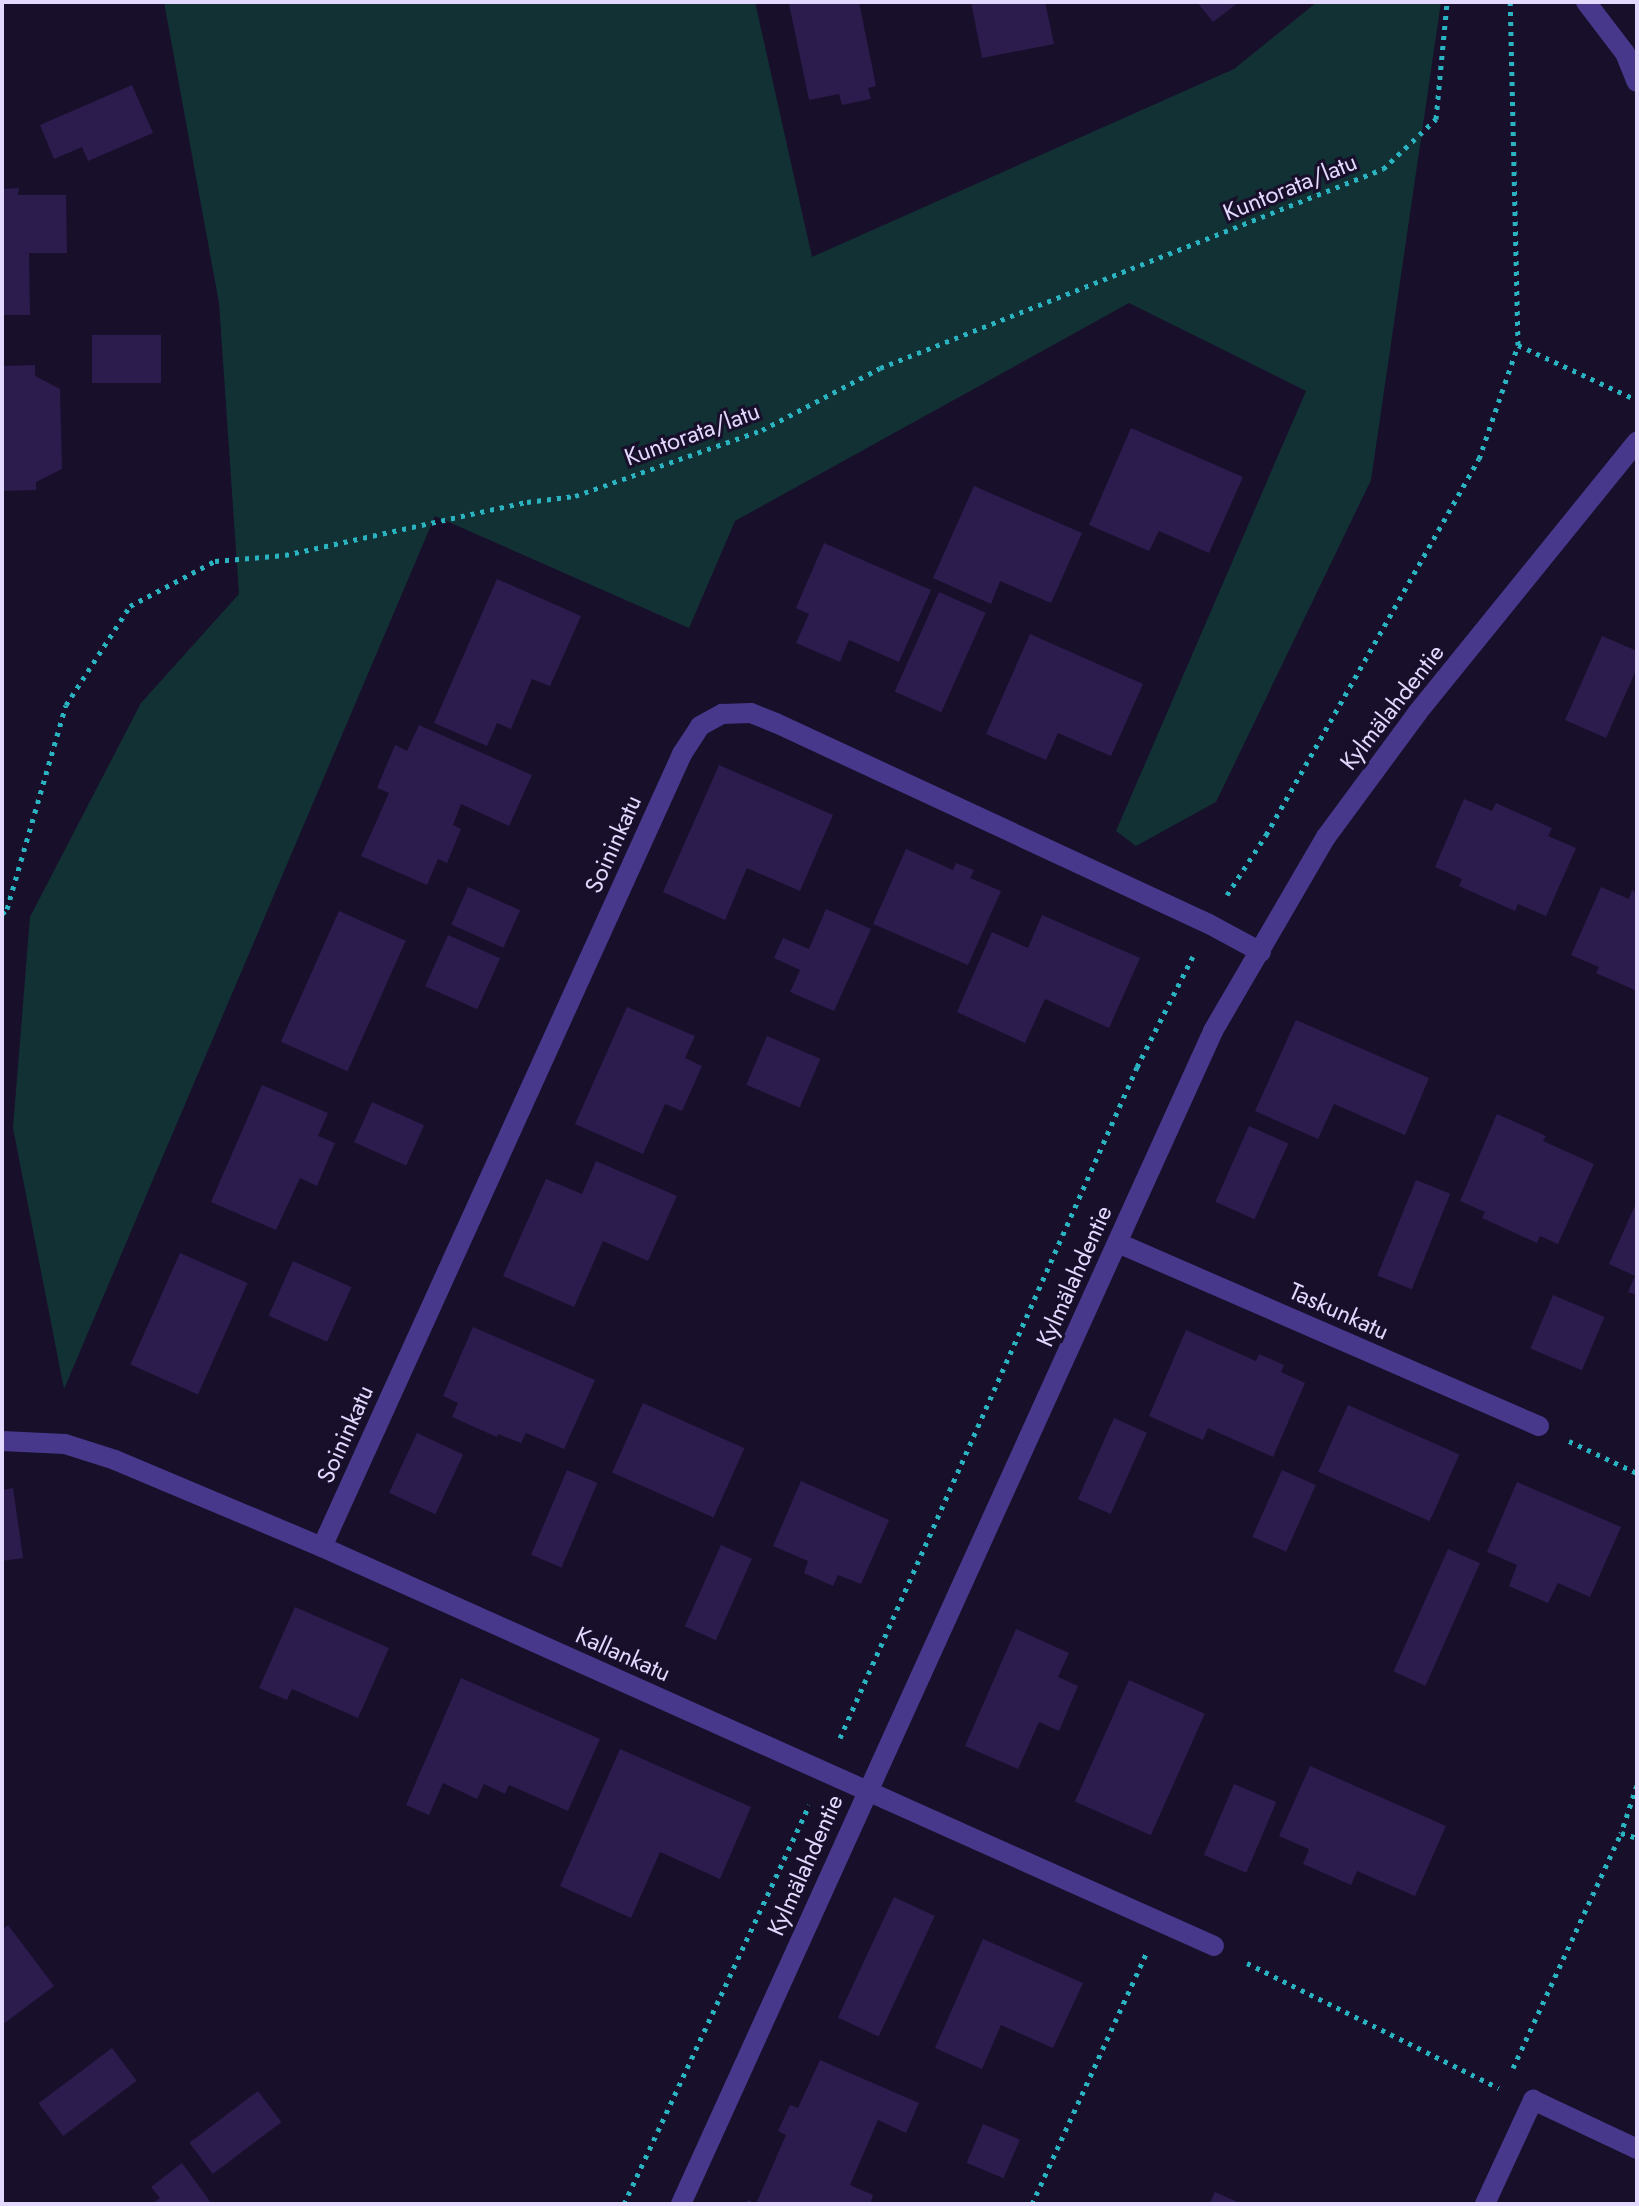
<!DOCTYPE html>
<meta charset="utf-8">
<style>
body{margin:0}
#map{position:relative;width:1639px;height:2206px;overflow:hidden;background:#180f2b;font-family:Jost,sans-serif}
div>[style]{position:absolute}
.green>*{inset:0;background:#123135}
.building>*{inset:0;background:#2c1b4d;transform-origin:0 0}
.path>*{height:5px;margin-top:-2.5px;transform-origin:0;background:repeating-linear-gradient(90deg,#2ab4c2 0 4px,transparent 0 10px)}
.minor>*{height:20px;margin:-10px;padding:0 10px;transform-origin:10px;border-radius:10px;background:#48388c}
span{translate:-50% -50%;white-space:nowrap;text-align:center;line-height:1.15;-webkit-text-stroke:6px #180f2b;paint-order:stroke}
.street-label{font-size:24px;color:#e3d9ff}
.frame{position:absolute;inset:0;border:4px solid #e3d9ff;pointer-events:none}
</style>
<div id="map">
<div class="green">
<i style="clip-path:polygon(164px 2px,755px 2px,812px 257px,1234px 69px,1317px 2px,1441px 2px,1371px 480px,1216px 802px,1136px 846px,1116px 831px,1306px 391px,1129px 303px,735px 521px,689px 628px,435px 516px,64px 1389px,13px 1128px,30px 917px,141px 703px,239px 594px,219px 303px)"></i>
</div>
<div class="building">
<i style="clip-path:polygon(797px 2px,859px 2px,876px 86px,868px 88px,871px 99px,842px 105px,839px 94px,809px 100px,789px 4px)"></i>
<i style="clip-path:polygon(971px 2px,1045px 2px,1054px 44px,982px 58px)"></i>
<i style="clip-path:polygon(1197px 2px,1239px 2px,1213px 22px)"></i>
<i style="clip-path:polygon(132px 85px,153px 133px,88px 161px,82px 147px,54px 159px,40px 125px)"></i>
<i style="clip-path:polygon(19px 188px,18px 195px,66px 195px,67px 253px,29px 253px,30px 315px,2px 315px,2px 189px)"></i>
<i style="left:92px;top:335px;width:69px;height:48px"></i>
<i style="clip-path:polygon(35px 365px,35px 376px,60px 389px,62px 469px,36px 482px,36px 490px,2px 491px,2px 366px)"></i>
<i style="clip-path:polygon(1131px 428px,1243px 477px,1209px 553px,1159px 531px,1149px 551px,1089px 525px)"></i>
<i style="clip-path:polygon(974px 486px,1082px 533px,1051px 603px,1000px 581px,991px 604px,933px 578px)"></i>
<i style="clip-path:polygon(824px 543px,931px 590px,899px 662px,849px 640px,840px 662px,796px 643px,809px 614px,796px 608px)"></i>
<i style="clip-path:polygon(497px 579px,581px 616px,550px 686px,532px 679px,511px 729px,497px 723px,487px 746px,434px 723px)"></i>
<i style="left:939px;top:592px;width:51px;height:109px;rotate:24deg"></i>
<i style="clip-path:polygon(1030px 634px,1143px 684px,1111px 756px,1058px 733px,1046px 760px,986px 734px)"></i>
<i style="clip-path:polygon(1602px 636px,1637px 651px,1637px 668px,1606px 738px,1565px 720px)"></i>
<i style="clip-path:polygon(419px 725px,532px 775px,509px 826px,461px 804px,453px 825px,461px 829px,447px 863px,438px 859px,427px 885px,361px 856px,389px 793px,377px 788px,395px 745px,407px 751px)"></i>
<i style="clip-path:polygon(719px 765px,833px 815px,800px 891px,747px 868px,725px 920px,663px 892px)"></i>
<i style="clip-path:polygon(1464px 799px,1492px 811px,1496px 803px,1552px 828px,1548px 836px,1576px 848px,1546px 916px,1518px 904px,1515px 911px,1459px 886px,1462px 879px,1435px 867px)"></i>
<i style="clip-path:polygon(906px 849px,953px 870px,956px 863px,974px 870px,970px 878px,1001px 891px,968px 965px,873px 924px)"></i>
<i style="left:468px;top:887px;width:57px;height:41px;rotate:24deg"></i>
<i style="clip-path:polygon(1601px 887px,1629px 899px,1632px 890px,1637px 893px,1637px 991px,1596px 973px,1599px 967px,1571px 955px)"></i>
<i style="clip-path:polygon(826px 909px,871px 929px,834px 1011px,790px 992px,800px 970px,774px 958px,783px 938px,809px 949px)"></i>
<i style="left:339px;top:911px;width:73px;height:143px;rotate:24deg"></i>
<i style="clip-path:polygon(1042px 915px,1140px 958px,1109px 1028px,1045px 999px,1025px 1043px,957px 1012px,992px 932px,1028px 948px)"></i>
<i style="left:448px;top:935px;width:57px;height:56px;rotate:24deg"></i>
<i style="clip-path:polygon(627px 1007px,695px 1036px,685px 1058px,702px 1066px,682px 1111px,665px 1104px,643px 1154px,575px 1124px)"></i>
<i style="clip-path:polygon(1296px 1020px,1429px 1078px,1405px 1135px,1334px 1104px,1318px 1139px,1255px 1111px)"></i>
<i style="left:767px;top:1036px;width:58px;height:53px;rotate:23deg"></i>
<i style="clip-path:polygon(262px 1085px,328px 1113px,318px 1136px,335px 1143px,317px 1186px,300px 1178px,276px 1230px,211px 1202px)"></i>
<i style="left:372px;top:1102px;width:57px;height:44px;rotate:24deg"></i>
<i style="clip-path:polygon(1497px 1114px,1546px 1136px,1543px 1141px,1594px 1164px,1558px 1244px,1540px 1236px,1537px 1243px,1482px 1218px,1485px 1212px,1460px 1201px)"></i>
<i style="left:1249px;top:1126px;width:43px;height:83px;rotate:24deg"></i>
<i style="clip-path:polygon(596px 1161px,677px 1196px,648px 1261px,603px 1241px,574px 1307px,503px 1276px,546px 1179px,582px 1194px)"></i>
<i style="left:1416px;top:1180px;width:37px;height:103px;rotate:22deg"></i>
<i style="clip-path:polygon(1637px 1201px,1637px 1295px,1628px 1292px,1635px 1276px,1609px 1264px)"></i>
<i style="left:180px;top:1253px;width:74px;height:122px;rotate:24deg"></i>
<i style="left:293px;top:1261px;width:64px;height:60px;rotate:24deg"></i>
<i style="left:1553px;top:1295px;width:56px;height:58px;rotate:23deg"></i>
<i style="clip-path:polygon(473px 1327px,595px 1380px,564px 1449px,526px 1433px,521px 1443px,498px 1434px,497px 1437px,452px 1417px,458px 1403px,443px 1396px)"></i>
<i style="clip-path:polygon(1186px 1330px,1256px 1361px,1259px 1354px,1284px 1365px,1281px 1372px,1305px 1383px,1273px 1457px,1208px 1428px,1203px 1440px,1149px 1416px)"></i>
<i style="left:643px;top:1403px;width:111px;height:76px;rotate:24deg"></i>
<i style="left:1348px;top:1405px;width:122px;height:73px;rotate:24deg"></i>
<i style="left:1114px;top:1418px;width:36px;height:89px;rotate:24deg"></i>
<i style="left:417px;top:1433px;width:51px;height:66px;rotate:25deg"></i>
<i style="left:567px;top:1470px;width:33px;height:92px;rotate:23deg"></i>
<i style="left:1282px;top:1470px;width:37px;height:73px;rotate:24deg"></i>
<i style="clip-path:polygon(801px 1481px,889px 1520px,861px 1584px,838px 1575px,833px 1586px,804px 1573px,808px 1561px,773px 1546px)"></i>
<i style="clip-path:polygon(1517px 1482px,1621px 1527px,1590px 1597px,1558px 1583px,1548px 1603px,1509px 1586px,1517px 1565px,1487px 1552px)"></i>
<i style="clip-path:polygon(13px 1488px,23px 1558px,2px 1561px,2px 1490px)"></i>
<i style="left:721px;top:1545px;width:34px;height:89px;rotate:24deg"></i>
<i style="left:1448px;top:1549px;width:35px;height:134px;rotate:24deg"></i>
<i style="clip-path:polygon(295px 1607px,389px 1648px,358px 1718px,292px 1689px,287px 1700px,259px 1688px)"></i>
<i style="clip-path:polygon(1016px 1629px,1069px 1653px,1058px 1677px,1078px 1686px,1059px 1731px,1039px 1722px,1018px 1769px,965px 1746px)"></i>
<i style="clip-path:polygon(461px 1678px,600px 1739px,568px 1811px,509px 1785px,505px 1794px,484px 1784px,477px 1799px,443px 1783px,429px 1815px,406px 1805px)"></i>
<i style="left:1129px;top:1680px;width:83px;height:133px;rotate:24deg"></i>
<i style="clip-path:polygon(620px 1749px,751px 1807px,720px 1879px,660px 1852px,631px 1918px,560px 1886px)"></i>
<i style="clip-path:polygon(1310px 1766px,1446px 1826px,1415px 1896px,1357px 1871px,1351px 1885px,1303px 1864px,1309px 1849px,1279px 1836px)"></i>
<i style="left:1234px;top:1784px;width:46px;height:77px;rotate:23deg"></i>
<i style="left:894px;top:1897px;width:45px;height:133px;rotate:25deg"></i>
<i style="clip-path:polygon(8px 1925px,54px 1986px,2px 2025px,2px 1930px)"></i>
<i style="clip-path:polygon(983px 1939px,1083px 1983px,1053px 2048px,1001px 2025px,982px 2069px,935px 2048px)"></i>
<i style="left:112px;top:2048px;width:41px;height:92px;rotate:53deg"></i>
<i style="clip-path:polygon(820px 2060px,919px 2103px,906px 2133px,878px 2120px,850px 2185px,873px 2195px,870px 2204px,746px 2204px,748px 2200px,756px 2204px,786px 2135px,778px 2131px,790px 2105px,798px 2108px)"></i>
<i style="left:258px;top:2091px;width:39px;height:86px;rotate:53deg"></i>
<i style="left:983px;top:2124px;width:40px;height:42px;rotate:23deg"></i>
<i style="clip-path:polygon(182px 2163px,212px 2204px,152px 2204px,160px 2198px,151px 2187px)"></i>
<i style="clip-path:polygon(1215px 2192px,1242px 2204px,1209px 2204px)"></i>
</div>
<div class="path">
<i style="left:1518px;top:345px;width:131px;rotate:24.8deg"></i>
<i style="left:1227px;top:895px;width:72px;rotate:-57deg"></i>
<i style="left:1266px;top:835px;width:432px;rotate:-60.5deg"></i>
<i style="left:1479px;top:459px;width:120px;rotate:-71.1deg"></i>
<i style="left:1518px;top:345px;width:343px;rotate:-91.3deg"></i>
<i style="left:2px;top:914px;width:7px;rotate:-45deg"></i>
<i style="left:7px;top:909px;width:212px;rotate:-73.9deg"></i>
<i style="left:66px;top:705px;width:118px;rotate:-57.1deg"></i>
<i style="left:130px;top:606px;width:96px;rotate:-27.9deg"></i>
<i style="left:215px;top:561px;width:70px;rotate:-4.9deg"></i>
<i style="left:285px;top:555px;width:248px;rotate:-12.4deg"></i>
<i style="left:527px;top:502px;width:48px;rotate:-7.1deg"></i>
<i style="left:575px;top:496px;width:198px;rotate:-19.4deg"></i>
<i style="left:762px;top:430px;width:133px;rotate:-27.7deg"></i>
<i style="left:880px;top:368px;width:541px;rotate:-21.59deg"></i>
<i style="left:1383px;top:169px;width:73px;rotate:-43.3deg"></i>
<i style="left:1436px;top:119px;width:118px;rotate:-84.6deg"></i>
<i style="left:1569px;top:1441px;width:75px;rotate:25.2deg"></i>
<i style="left:840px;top:1738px;width:734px;rotate:-66.12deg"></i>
<i style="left:1137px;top:1067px;width:124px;rotate:-63.2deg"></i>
<i style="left:1637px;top:1785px;width:51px;rotate:108.4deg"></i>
<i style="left:1621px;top:1833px;width:17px;rotate:17deg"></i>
<i style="left:1247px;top:1963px;width:281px;rotate:26.4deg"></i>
<i style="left:1513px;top:2068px;width:259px;rotate:-65.3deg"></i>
<i style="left:624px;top:2204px;width:440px;rotate:-65.1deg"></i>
<i style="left:1032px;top:2204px;width:275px;rotate:-65.5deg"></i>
</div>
<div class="minor">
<i style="left:1586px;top:2px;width:64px;rotate:52.6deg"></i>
<i style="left:1625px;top:53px;width:31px;rotate:68deg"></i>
<i style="left:1118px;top:1243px;width:459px;rotate:23.5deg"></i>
<i style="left:2px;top:1441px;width:63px;rotate:2.7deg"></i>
<i style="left:65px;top:1444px;width:52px;rotate:17.7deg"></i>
<i style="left:115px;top:1460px;width:225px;rotate:22.8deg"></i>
<i style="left:322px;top:1547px;width:977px;rotate:24.1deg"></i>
<i style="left:322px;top:1547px;width:871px;rotate:-65.58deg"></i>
<i style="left:682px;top:754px;width:33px;rotate:-57deg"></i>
<i style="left:700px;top:726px;width:25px;rotate:-29deg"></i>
<i style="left:722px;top:714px;width:29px;rotate:-2deg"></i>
<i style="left:751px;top:713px;width:27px;rotate:22deg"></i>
<i style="left:776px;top:723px;width:477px;rotate:24.9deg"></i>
<i style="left:1209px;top:924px;width:59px;rotate:28.3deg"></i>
<i style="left:681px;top:2204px;width:1288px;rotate:-65.6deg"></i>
<i style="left:1213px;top:1031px;width:225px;rotate:-59.8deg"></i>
<i style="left:1326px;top:837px;width:155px;rotate:-53.6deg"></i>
<i style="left:1418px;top:712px;width:348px;rotate:-51deg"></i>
<i style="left:1485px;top:2204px;width:115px;rotate:-65.2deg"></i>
<i style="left:1533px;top:2100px;width:115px;rotate:25.2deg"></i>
</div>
<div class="street-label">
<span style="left:1290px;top:187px;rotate:-22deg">Kuntorata/latu</span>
<span style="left:692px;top:434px;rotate:-20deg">Kuntorata/latu</span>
<span style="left:1392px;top:707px;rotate:-52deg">Kylmälahdentie</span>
<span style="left:613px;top:844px;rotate:-66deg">Soininkatu</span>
<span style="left:1074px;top:1276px;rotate:-66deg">Kylmälahdentie</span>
<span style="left:1339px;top:1311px;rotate:24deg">Taskunkatu</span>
<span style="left:345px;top:1434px;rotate:-66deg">Soininkatu</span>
<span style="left:623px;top:1654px;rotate:24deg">Kallankatu</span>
<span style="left:805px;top:1865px;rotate:-66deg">Kylmälahdentie</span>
</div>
<div class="frame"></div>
</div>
